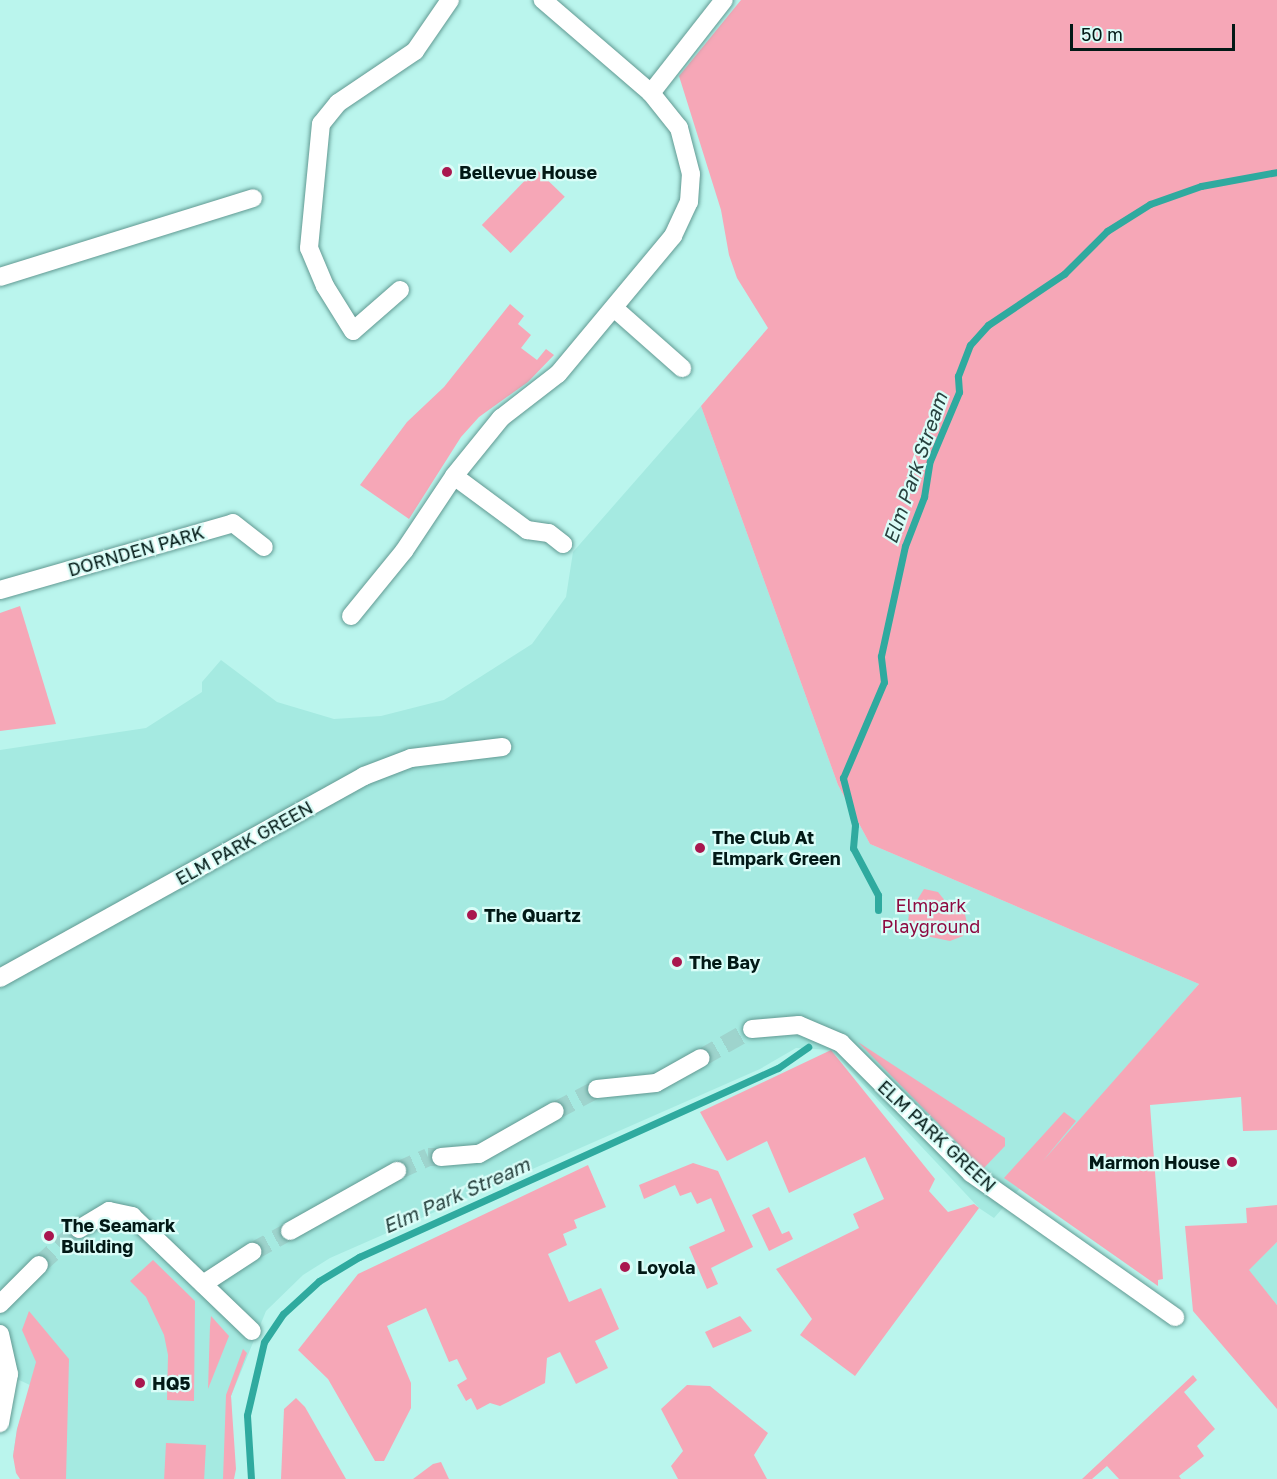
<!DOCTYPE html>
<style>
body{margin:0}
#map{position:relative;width:1277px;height:1479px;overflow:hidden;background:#baf5ed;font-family:"Golos Text",sans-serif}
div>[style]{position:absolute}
.built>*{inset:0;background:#a5eae1}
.green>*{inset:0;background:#f6a7b7;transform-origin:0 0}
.stream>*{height:7px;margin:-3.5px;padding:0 3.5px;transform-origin:3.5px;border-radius:3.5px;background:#2faa9f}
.minor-tunnel>*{height:18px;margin-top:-9px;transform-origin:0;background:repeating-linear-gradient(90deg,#9ed4cd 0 18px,transparent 0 27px)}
.roads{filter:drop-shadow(0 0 2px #619992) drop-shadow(0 0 2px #619992)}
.minor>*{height:18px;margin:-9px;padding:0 9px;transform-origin:9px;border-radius:9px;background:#fff}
.dots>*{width:16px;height:16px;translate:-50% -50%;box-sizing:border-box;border:3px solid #dafdf8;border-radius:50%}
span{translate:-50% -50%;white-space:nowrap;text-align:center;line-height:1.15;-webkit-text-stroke:4.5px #dafdf8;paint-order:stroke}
.poi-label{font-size:18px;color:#021916;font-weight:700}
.left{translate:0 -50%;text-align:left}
.right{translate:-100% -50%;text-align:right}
.street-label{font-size:18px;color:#021916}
.park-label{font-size:18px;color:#8e0a40}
.water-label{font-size:20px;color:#28423f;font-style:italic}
.scale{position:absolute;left:1070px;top:24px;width:165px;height:27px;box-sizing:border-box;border:3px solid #021916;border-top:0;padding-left:8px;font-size:18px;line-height:21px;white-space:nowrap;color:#021916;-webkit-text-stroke:4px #dafdf8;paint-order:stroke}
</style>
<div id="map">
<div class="built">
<i style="clip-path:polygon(701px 406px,838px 785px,870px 844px,1199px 984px,994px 1218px,979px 1208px,831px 1050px,796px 1048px,760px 1069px,330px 1258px,303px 1275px,266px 1311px,231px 1396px,234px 1479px,20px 1479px,13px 1456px,17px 1429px,32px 1386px,0 1371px,0 750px,146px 728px,202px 692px,202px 682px,221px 660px,277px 702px,334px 719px,381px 716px,444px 700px,532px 644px,566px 597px,573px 552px)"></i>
<i style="clip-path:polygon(1277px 1242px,1277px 1305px,1248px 1270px)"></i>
</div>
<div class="green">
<i style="clip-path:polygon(741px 0,1277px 0,1277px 1130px,1243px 1131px,1241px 1097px,1150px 1105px,1163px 1279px,1158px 1280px,1158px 1286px,1004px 1178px,1064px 1112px,1076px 1121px,1042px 1162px,1199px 984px,870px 844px,838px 785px,701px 406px,768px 328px,737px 278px,729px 255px,721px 210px,679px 76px)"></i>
<i style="left:536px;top:169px;width:40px;height:78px;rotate:44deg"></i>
<i style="clip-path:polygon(510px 304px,524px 316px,518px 324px,531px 335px,521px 348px,537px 360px,546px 349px,554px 355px,528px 382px,479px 417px,461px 437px,409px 519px,360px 485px,407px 422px,444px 387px)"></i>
<i style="clip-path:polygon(20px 606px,56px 724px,0 731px,0 613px)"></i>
<i style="clip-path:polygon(924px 889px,938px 892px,946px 902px,964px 910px,967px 923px,963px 936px,950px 941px,921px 935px,912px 928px,908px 923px,909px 913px)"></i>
<i style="clip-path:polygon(858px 1042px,1005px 1138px,1005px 1146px,983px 1169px)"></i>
<i style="clip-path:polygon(831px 1050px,935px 1179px,929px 1191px,948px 1212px,974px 1204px,979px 1208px,855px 1376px,800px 1335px,812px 1319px,776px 1269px,859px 1228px,853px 1214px,884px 1199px,865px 1157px,789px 1193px,767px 1141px,727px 1161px,700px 1112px)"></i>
<i style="clip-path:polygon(693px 1163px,718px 1171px,753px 1247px,711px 1268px,718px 1284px,707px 1289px,689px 1247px,725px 1231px,711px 1198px,697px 1204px,691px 1192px,680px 1196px,675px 1185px,644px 1199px,639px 1185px)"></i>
<i style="clip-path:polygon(588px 1165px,606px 1207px,574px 1220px,577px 1228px,563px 1234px,567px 1245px,548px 1254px,569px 1302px,601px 1288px,619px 1329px,595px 1341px,608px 1368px,576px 1384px,560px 1352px,547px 1358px,545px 1383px,500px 1406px,490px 1403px,477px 1410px,471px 1398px,466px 1401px,457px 1385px,467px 1379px,457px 1359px,449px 1362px,426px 1308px,387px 1326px,411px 1383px,411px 1408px,384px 1461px,375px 1461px,328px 1379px,298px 1350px,358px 1274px)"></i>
<i style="clip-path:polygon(1277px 1205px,1277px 1242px,1249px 1270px,1277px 1305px,1277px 1409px,1193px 1311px,1185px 1226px,1247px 1223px,1246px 1208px)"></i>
<i style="clip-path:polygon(769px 1207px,782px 1234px,789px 1231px,793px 1239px,769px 1251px,752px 1215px)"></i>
<i style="clip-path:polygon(153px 1260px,195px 1301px,194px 1401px,167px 1400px,168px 1355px,164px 1335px,146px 1297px,130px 1281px)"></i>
<i style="clip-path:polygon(29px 1311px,69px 1359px,66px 1479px,20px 1479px,16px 1473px,13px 1456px,17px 1429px,36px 1362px,22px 1330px)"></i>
<i style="clip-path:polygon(211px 1316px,229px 1336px,208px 1389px,210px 1326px)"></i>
<i style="clip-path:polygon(740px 1316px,752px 1331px,713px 1348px,705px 1332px)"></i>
<i style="clip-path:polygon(243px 1349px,247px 1353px,231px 1396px,236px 1469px,234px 1479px,223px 1479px,226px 1395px)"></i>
<i style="clip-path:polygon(1193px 1375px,1197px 1380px,1184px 1392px,1215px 1429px,1197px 1446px,1204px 1456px,1179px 1476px,1181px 1479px,1119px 1479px,1107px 1466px,1092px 1479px,1082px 1479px)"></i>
<i style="clip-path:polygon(687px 1385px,710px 1386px,768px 1433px,754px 1455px,767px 1479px,678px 1479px,671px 1466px,683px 1451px,661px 1409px)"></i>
<i style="clip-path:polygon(296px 1398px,305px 1407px,346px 1479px,281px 1479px,284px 1409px)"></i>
<i style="left:166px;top:1443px;width:40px;height:36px;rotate:3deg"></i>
<i style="clip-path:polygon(441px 1462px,449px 1479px,413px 1479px,433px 1464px)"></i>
</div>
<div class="stream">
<i style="left:878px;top:910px;width:15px;rotate:-90deg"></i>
<i style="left:878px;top:895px;width:53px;rotate:-118deg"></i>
<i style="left:853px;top:848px;width:23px;rotate:-85deg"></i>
<i style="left:855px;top:825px;width:49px;rotate:-104.3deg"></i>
<i style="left:843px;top:778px;width:104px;rotate:-66.9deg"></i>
<i style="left:884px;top:682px;width:26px;rotate:-97deg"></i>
<i style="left:881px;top:656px;width:113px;rotate:-77.7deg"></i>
<i style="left:905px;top:546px;width:53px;rotate:-68.8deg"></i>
<i style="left:924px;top:497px;width:36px;rotate:-81deg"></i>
<i style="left:930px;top:461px;width:75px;rotate:-67.2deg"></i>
<i style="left:959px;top:392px;width:16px;rotate:-94deg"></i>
<i style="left:958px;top:376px;width:33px;rotate:-69deg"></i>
<i style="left:970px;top:345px;width:27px;rotate:-48deg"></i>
<i style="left:988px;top:325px;width:92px;rotate:-33.9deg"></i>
<i style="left:1064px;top:274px;width:61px;rotate:-45deg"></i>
<i style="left:1107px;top:231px;width:51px;rotate:-32.1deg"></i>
<i style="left:1150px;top:204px;width:54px;rotate:-19.4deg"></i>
<i style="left:1201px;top:186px;width:77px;rotate:-10.4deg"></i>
<i style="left:251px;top:1479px;width:64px;rotate:-93.6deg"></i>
<i style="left:247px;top:1415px;width:75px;rotate:-76.9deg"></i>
<i style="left:264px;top:1342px;width:34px;rotate:-56deg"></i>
<i style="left:283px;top:1314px;width:49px;rotate:-42.5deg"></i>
<i style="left:319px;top:1281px;width:47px;rotate:-31deg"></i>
<i style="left:359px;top:1257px;width:460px;rotate:-24.3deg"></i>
<i style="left:778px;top:1068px;width:37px;rotate:-35deg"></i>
</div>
<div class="minor-tunnel">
<i style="left:701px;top:1058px;width:59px;rotate:-29.6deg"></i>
<i style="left:555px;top:1111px;width:47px;rotate:-27.6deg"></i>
<i style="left:397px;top:1171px;width:34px;rotate:-24deg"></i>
<i style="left:428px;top:1157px;width:13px"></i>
<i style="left:252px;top:1252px;width:43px;rotate:-28.9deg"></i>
<i style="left:39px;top:1265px;width:54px;rotate:-42deg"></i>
</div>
<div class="roads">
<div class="minor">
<i style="left:651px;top:93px;width:118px;rotate:-51.9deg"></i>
<i style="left:0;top:277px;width:265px;rotate:-17.3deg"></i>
<i style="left:400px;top:290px;width:62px;rotate:138.9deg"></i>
<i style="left:353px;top:331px;width:53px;rotate:-121.9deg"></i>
<i style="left:325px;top:286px;width:41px;rotate:-112.8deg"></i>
<i style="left:309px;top:248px;width:125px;rotate:-84.5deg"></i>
<i style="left:321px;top:124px;width:27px;rotate:-51deg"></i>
<i style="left:338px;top:103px;width:93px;rotate:-34deg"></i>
<i style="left:415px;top:51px;width:62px;rotate:-55.5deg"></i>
<i style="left:614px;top:308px;width:91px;rotate:41.4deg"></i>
<i style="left:454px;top:476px;width:91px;rotate:36.5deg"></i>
<i style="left:527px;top:530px;width:22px;rotate:8deg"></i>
<i style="left:549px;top:533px;width:18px;rotate:38deg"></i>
<i style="left:0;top:590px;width:242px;rotate:-16deg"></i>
<i style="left:233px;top:523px;width:39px;rotate:38deg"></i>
<i style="left:351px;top:616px;width:84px;rotate:-50.8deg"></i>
<i style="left:404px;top:551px;width:90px;rotate:-56.3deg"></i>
<i style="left:454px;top:476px;width:75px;rotate:-51deg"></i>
<i style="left:501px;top:418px;width:72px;rotate:-37.7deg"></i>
<i style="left:558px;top:374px;width:180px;rotate:-50.2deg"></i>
<i style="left:673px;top:236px;width:38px;rotate:-65deg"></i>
<i style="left:689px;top:202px;width:28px;rotate:-86deg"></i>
<i style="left:691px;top:174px;width:48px;rotate:-104.6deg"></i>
<i style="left:679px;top:128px;width:45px;rotate:-128.7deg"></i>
<i style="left:651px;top:93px;width:143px;rotate:-139.3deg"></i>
<i style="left:0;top:978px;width:416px;rotate:-29deg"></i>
<i style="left:364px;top:776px;width:50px;rotate:-21deg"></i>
<i style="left:411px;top:758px;width:92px;rotate:-6.9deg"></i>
<i style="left:752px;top:1029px;width:47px;rotate:-4.9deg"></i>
<i style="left:799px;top:1025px;width:46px;rotate:23.2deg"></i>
<i style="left:841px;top:1043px;width:184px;rotate:45deg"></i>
<i style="left:971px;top:1173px;width:250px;rotate:35.2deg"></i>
<i style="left:597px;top:1089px;width:59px;rotate:-5.8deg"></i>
<i style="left:656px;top:1083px;width:51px;rotate:-29.1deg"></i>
<i style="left:441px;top:1157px;width:38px;rotate:-5deg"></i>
<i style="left:479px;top:1154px;width:87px;rotate:-29.5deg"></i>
<i style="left:79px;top:1229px;width:35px;rotate:-31deg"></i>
<i style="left:109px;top:1211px;width:24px;rotate:12deg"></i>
<i style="left:132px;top:1216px;width:166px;rotate:43.8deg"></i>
<i style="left:290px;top:1231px;width:123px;rotate:-29.3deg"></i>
<i style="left:203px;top:1284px;width:59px;rotate:-33.1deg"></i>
<i style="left:0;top:1304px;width:55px;rotate:-45deg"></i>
<i style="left:0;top:1334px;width:41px;rotate:77.3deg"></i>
<i style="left:9px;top:1374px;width:50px;rotate:100.4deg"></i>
</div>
</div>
<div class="dots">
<i style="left:447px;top:172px;background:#a9174f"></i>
<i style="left:700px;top:848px;background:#a9174f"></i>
<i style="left:472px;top:915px;background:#a9174f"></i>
<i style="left:677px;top:962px;background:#a9174f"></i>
<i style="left:1232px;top:1162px;background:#a9174f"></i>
<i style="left:49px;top:1236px;background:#a9174f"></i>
<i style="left:625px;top:1267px;background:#a9174f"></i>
<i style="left:140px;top:1383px;background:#a9174f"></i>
</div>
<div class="poi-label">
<span class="left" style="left:459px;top:172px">Bellevue House</span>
<span class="left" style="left:712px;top:848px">The Club At<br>Elmpark Green</span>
<span class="left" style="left:484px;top:915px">The Quartz</span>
<span class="left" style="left:689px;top:962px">The Bay</span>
<span class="right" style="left:1220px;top:1162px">Marmon House</span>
<span class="left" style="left:61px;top:1236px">The Seamark<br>Building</span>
<span class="left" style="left:637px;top:1267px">Loyola</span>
<span class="left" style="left:152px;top:1383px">HQ5</span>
</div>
<div class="street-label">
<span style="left:136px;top:551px;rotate:-16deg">DORNDEN PARK</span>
<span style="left:244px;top:843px;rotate:-29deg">ELM PARK GREEN</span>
<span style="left:937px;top:1136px;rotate:43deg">ELM PARK GREEN</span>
</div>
<div class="park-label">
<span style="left:931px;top:916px">Elmpark<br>Playground</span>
</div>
<div class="water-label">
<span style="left:915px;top:468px;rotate:-71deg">Elm Park Stream</span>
<span style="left:456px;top:1195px;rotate:-24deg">Elm Park Stream</span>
</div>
<div class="scale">50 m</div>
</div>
